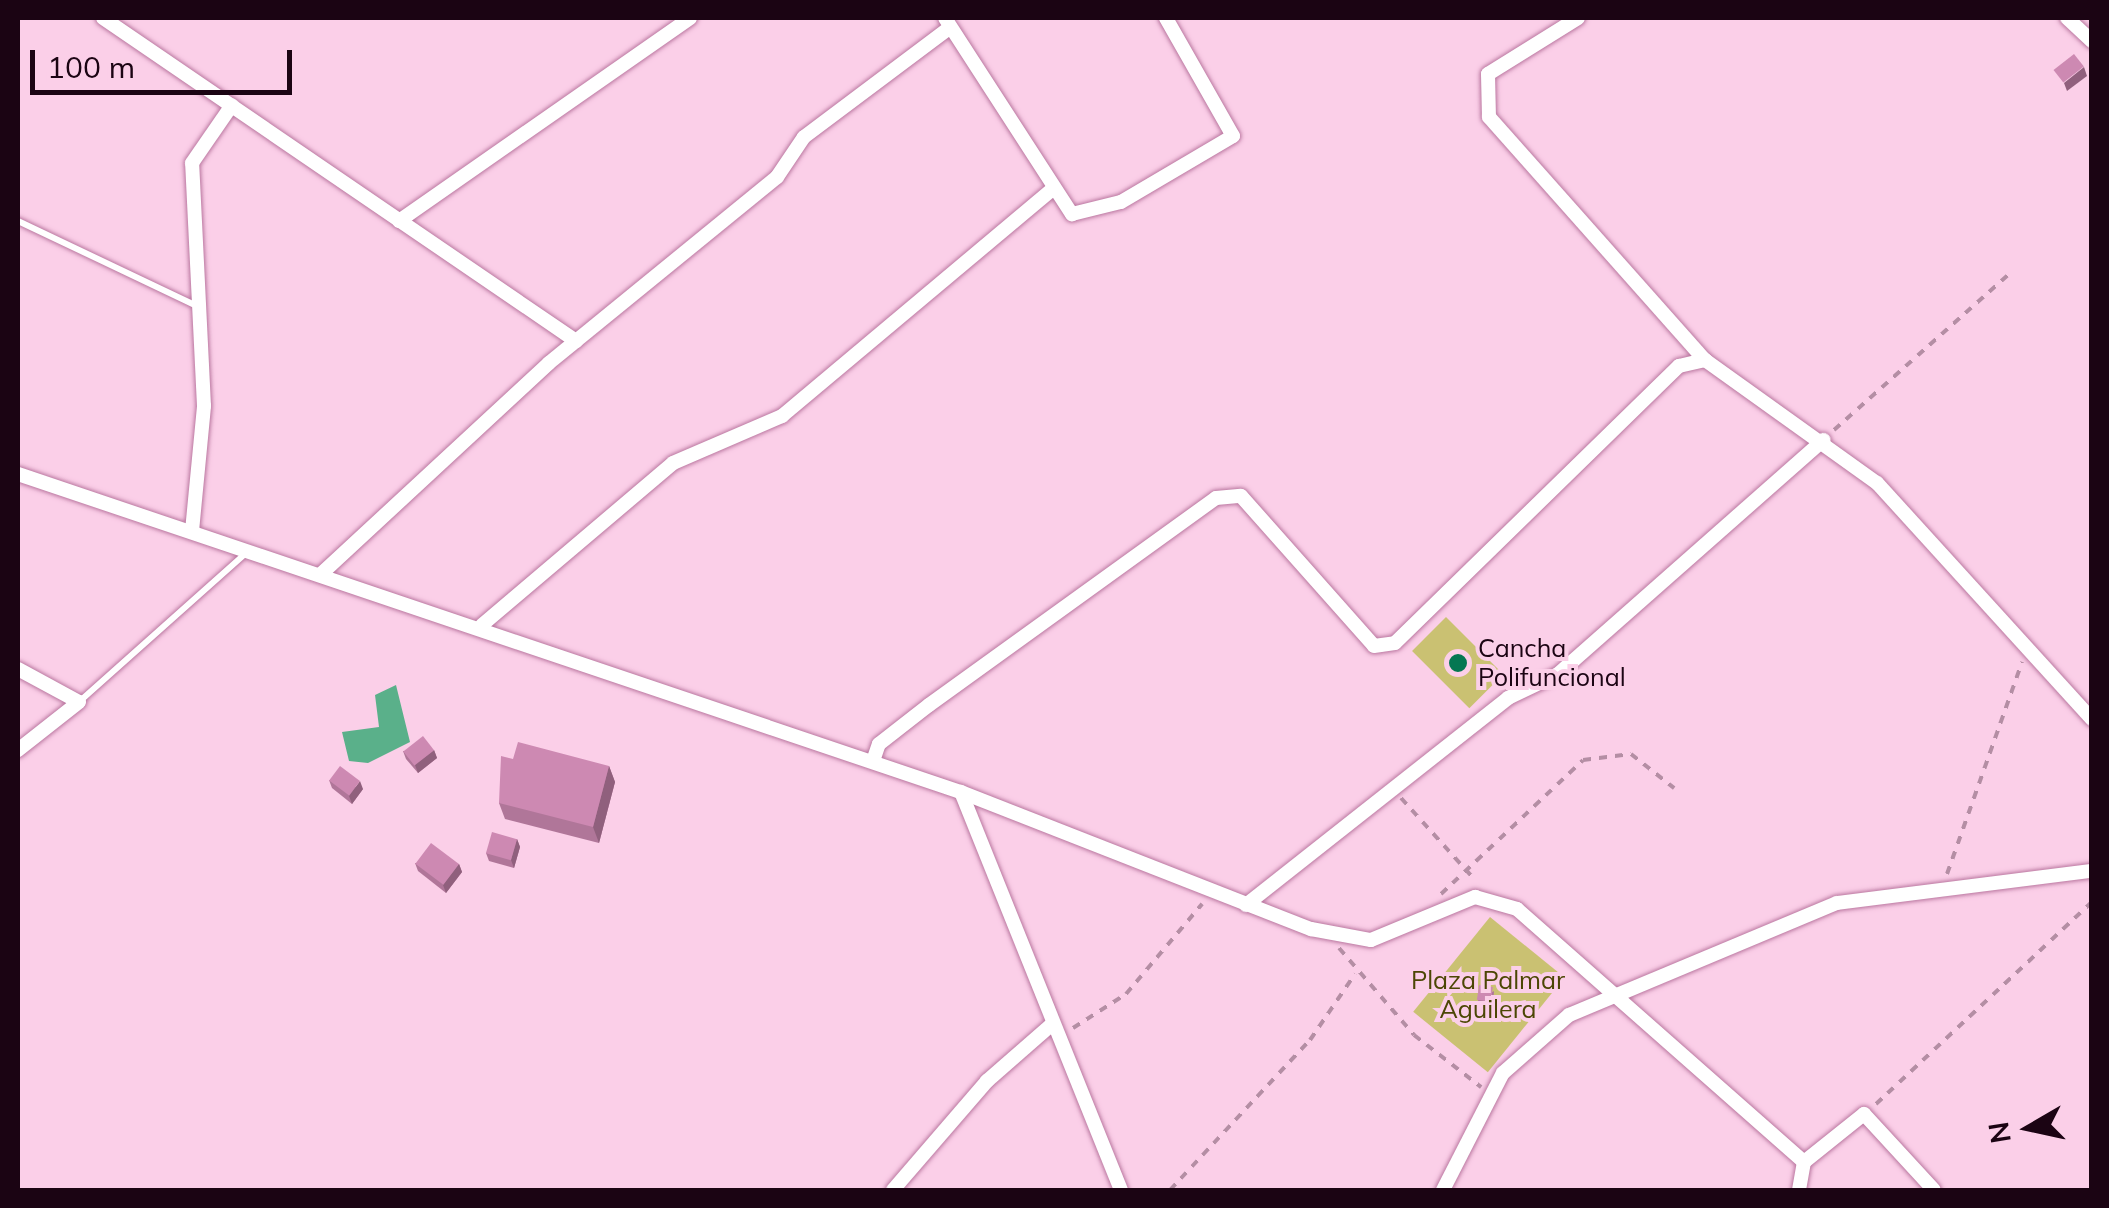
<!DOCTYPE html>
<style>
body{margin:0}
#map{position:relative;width:2109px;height:1208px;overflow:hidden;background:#fbcfe8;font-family:Mulish,sans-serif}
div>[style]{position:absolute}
.green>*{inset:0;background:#cac172;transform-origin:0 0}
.water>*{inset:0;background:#5ab08a}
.path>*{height:4px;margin-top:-2px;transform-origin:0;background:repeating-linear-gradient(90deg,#b48ea4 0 8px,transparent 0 16px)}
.roads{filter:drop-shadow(0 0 2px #ba77a0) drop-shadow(0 0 2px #ba77a0)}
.service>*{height:6px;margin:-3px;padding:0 3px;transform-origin:3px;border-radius:3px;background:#fff}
.minor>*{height:14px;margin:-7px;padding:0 7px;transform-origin:7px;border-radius:7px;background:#fff}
.wall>*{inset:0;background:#b07699}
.shaded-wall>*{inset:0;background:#90607d}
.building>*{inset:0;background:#cd89b2;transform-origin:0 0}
.dots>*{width:28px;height:28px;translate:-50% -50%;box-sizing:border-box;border:5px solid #fbcfe8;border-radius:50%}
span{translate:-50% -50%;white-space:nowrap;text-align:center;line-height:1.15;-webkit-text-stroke:8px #fbcfe8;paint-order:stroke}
.poi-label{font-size:25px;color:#1b0413}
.left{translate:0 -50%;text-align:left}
.park-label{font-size:25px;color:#4c4604}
.frame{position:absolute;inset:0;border:20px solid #1b0413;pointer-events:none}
.north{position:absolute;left:1979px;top:1078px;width:100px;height:100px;-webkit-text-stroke:8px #fbcfe8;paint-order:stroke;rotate:261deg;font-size:28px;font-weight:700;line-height:40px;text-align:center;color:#1b0413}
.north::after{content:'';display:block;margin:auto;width:35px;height:45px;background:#1b0413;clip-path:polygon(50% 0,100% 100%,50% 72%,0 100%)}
.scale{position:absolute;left:30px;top:50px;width:262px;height:45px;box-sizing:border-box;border:5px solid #1b0413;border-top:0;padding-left:12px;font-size:30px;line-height:35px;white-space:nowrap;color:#1b0413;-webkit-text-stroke:8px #fbcfe8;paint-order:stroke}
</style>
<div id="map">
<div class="green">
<i style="left:1446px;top:617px;width:81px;height:48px;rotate:45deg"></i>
<i style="left:1490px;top:917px;width:96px;height:122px;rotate:39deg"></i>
</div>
<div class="water">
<i style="clip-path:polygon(396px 685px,410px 742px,368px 763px,349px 761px,342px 732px,379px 727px,375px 695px)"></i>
</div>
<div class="path">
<i style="left:1834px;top:430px;width:236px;rotate:-41.7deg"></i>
<i style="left:1401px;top:798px;width:110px;rotate:47.9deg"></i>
<i style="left:1947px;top:874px;width:225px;rotate:-70.5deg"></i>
<i style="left:1441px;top:894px;width:195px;rotate:-43.3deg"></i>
<i style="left:1583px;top:760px;width:48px;rotate:-7.1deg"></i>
<i style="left:1631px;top:754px;width:55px;rotate:38.3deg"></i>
<i style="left:1339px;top:948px;width:115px;rotate:49.2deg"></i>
<i style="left:1414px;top:1035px;width:85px;rotate:37.8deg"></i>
<i style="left:1073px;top:1028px;width:63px;rotate:-32.7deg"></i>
<i style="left:1126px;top:994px;width:118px;rotate:-49.8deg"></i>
<i style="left:1876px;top:1104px;width:296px;rotate:-43.1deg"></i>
<i style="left:1170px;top:1190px;width:205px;rotate:-47deg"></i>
<i style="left:1310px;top:1040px;width:80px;rotate:-55.7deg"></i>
</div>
<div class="roads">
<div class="service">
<i style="left:18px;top:221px;width:198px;rotate:25.4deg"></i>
<i style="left:80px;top:701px;width:222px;rotate:-41.7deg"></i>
</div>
<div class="minor">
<i style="left:103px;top:18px;width:573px;rotate:34.33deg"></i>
<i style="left:945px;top:18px;width:234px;rotate:57.1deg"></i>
<i style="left:1072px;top:214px;width:50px;rotate:-13.8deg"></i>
<i style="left:1121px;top:202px;width:130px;rotate:-30.5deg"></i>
<i style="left:1233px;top:136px;width:136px;rotate:-119.6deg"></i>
<i style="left:1578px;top:18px;width:106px;rotate:148.1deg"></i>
<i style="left:1488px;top:74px;width:43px;rotate:88.7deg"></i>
<i style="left:1489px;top:117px;width:325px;rotate:48.4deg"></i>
<i style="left:2067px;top:18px;width:34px;rotate:43deg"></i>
<i style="left:399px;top:221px;width:355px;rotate:-34.9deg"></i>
<i style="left:18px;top:474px;width:995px;rotate:18.64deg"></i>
<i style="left:961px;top:792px;width:376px;rotate:21.4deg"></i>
<i style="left:1311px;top:929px;width:61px;rotate:10.4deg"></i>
<i style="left:1371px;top:940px;width:113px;rotate:-22.5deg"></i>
<i style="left:1475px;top:897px;width:44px;rotate:15.9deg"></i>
<i style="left:1517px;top:909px;width:383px;rotate:41.4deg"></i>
<i style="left:192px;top:531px;width:126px;rotate:-84.5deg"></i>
<i style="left:204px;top:406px;width:243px;rotate:-92.8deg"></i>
<i style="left:192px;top:163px;width:70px;rotate:-55.4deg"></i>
<i style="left:320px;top:575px;width:312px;rotate:-42.8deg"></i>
<i style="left:549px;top:363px;width:294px;rotate:-39.2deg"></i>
<i style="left:777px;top:177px;width:48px;rotate:-56deg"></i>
<i style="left:804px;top:137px;width:181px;rotate:-36.9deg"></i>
<i style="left:482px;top:625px;width:250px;rotate:-40.3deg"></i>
<i style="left:673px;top:463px;width:119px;rotate:-23.3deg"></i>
<i style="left:782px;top:416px;width:350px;rotate:-40deg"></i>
<i style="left:18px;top:669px;width:69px;rotate:28.4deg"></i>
<i style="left:79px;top:702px;width:78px;rotate:141.8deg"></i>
<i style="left:873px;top:761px;width:18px;rotate:-71deg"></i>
<i style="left:879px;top:744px;width:63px;rotate:-38deg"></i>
<i style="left:929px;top:705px;width:354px;rotate:-35.8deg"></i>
<i style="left:1216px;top:498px;width:25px;rotate:-5deg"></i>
<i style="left:1241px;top:496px;width:200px;rotate:48.4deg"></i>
<i style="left:1374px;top:646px;width:21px;rotate:-8deg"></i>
<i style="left:1395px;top:643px;width:397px;rotate:-44.3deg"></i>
<i style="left:1679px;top:366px;width:27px;rotate:-13deg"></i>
<i style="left:1705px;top:360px;width:211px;rotate:35.6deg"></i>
<i style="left:1877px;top:483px;width:319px;rotate:47.7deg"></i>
<i style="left:961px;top:792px;width:429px;rotate:68.1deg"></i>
<i style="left:1246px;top:905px;width:334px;rotate:-38.3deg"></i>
<i style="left:1508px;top:698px;width:55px;rotate:-25.6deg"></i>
<i style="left:1558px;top:674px;width:354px;rotate:-41.4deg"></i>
<i style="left:893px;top:1190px;width:144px;rotate:-49.2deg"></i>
<i style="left:987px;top:1081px;width:85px;rotate:-41.2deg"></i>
<i style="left:1443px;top:1190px;width:131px;rotate:-62.9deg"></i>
<i style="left:1503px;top:1073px;width:88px;rotate:-41.3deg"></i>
<i style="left:1569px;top:1015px;width:290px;rotate:-22.7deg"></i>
<i style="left:1837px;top:903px;width:257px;rotate:-7.2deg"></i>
<i style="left:1799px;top:1190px;width:28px;rotate:-80deg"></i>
<i style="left:1804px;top:1162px;width:77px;rotate:-38.7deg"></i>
<i style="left:1864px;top:1114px;width:103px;rotate:47.4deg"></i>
</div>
</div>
<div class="wall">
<i style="clip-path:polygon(434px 750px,437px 758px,418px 773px,406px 759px,403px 751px)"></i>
<i style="clip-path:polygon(609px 766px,615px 782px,599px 843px,505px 819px,499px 803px)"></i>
<i style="clip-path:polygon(329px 780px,363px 789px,352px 804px,332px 788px)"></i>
<i style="clip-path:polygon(517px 839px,520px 847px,514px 868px,489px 861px,486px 853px)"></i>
<i style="clip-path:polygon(415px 863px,459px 864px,462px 872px,446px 893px,418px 871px)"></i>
<i style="clip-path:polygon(1494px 991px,1493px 1005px,1479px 1004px,1478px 1000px)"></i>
</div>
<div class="shaded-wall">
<i style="clip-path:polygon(2084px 67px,2087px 76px,2067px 91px,2064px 83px)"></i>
<i style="clip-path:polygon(434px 750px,437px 758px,418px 773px,415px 765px)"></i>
<i style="clip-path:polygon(609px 766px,615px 782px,599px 843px,593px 827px)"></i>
<i style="clip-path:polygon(360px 781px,363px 789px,352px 804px,349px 796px)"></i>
<i style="clip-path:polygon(517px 839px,520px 847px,514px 868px,511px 860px)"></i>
<i style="clip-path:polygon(459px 864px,462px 872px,446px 893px,443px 885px)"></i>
</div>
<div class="building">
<i style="left:2074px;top:54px;width:16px;height:26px;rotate:52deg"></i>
<i style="left:423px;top:736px;width:18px;height:25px;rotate:52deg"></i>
<i style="clip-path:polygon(518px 742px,609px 766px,593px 827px,499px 803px,501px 756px,513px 759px)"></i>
<i style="left:340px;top:766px;width:25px;height:18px;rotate:37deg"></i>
<i style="left:492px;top:832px;width:26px;height:22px;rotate:16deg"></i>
<i style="left:431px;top:843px;width:35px;height:26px;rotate:37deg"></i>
<i style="left:1479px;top:985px;width:14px;height:15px;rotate:8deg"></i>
</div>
<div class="dots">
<i style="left:1458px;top:663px;background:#047752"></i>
</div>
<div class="poi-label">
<span class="left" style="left:1478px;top:663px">Cancha<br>Polifuncional</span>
</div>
<div class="park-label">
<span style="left:1488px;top:995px">Plaza Palmar<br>Aguilera</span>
</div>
<div class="frame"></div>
<div class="north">N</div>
<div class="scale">100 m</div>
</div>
